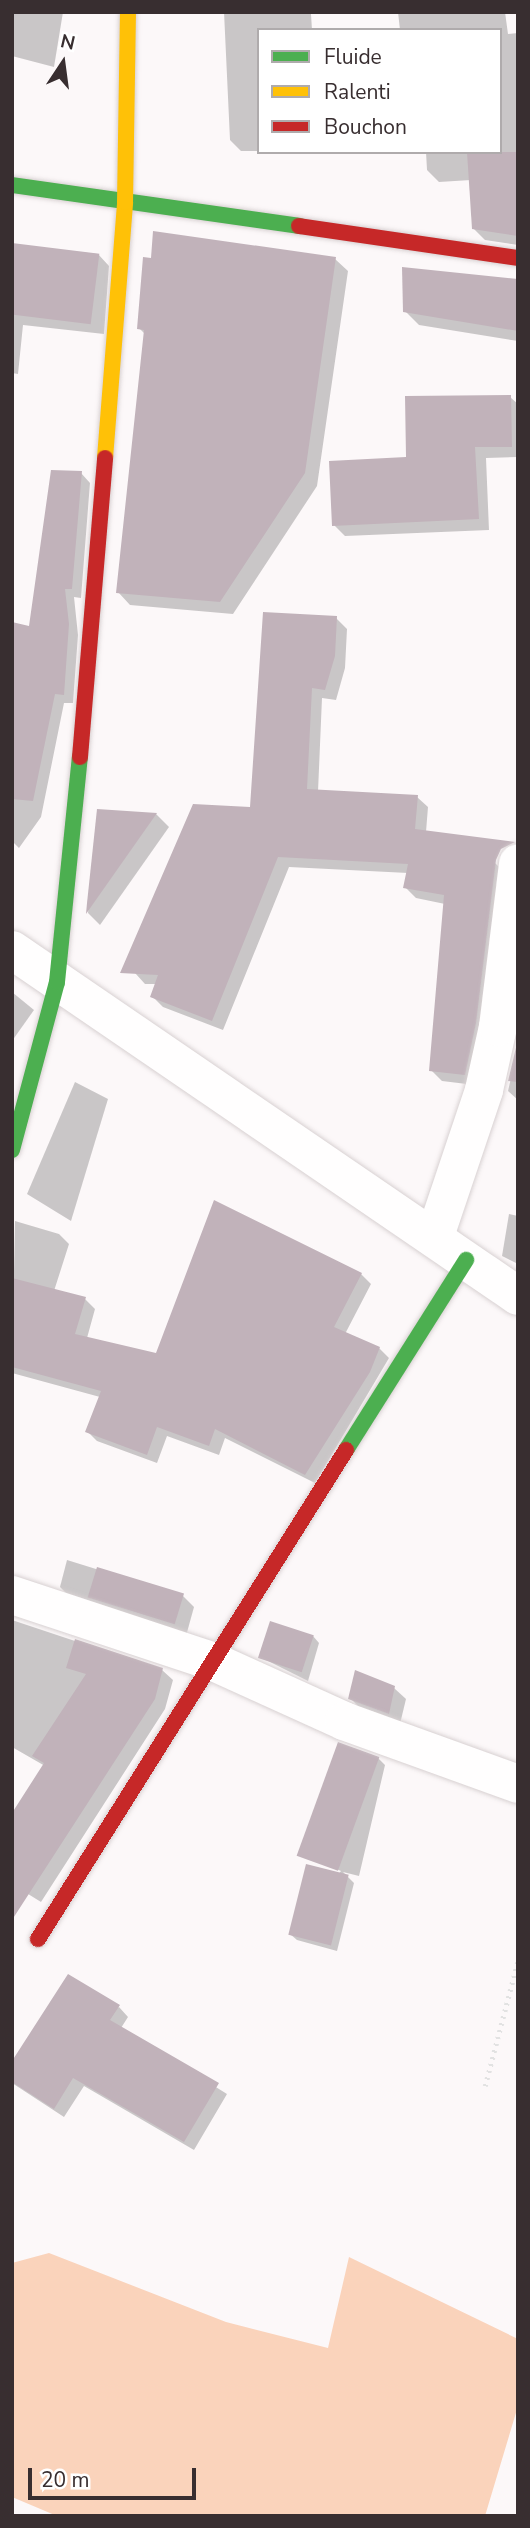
<!DOCTYPE html>
<style>
body{margin:0}
#map{position:relative;width:530px;height:2528px;overflow:hidden;background:#fcf8f9;font-family:"Nunito Sans",sans-serif}
div>[style]{position:absolute}
.forest>*{inset:0;background:#fad3bb}
.shadow>*{inset:0;background:#0003}
.building>*{inset:0;background:#c1b2ba;transform-origin:0 0}
.path>*{height:4.5px;margin-top:-2.25px;transform-origin:0;background:repeating-linear-gradient(90deg,#e2e2e2 0 2px,transparent 0 7px)}
.roads{filter:drop-shadow(0 0 2px #d8d1d2) drop-shadow(0 0 2px #d8d1d2)}
.street>*{height:38px;margin:-19px;padding:0 19px;transform-origin:19px;border-radius:19px;background:#fffefe}
.fast>*{height:16px;margin:-8px;padding:0 8px;transform-origin:8px;border-radius:8px;background:#4caf50}
.slow>*{height:16px;margin:-8px;padding:0 8px;transform-origin:8px;border-radius:8px;background:#ffc107}
.jam>*{height:16px;margin:-8px;padding:0 8px;transform-origin:8px;border-radius:8px;background:#c62828}
span{translate:-50% -50%;white-space:nowrap;text-align:center;line-height:1.15;-webkit-text-stroke:7px #fff;paint-order:stroke}
.frame{position:absolute;inset:0;border:14px solid #382e30;pointer-events:none}
.legend{position:absolute;left:257px;top:28px;width:245px;height:126px;box-sizing:border-box;background:#fff;border:2px solid #afabac;margin:0;padding:9px 12px;list-style:none;font-size:21px;color:#382e30}
.legend li{display:flex;align-items:center;gap:14px;height:35px}
.legend b{width:35px;border:2px solid #afabac}
.north{position:absolute;left:28px;top:28px;width:70px;height:70px;-webkit-text-stroke:5px #fff;paint-order:stroke;rotate:13deg;font-size:19px;font-weight:700;line-height:28px;text-align:center;color:#382e30}
.north::after{content:'';display:block;margin:auto;width:24px;height:32px;background:#382e30;clip-path:polygon(50% 0,100% 100%,50% 72%,0 100%)}
.scale{position:absolute;left:28px;top:2468px;width:168px;height:32px;box-sizing:border-box;border:4px solid #382e30;border-top:0;padding-left:9px;font-size:21px;line-height:24px;white-space:nowrap;color:#382e30;-webkit-text-stroke:5px #fff;paint-order:stroke}
</style>
<div id="map">
<div class="forest">
<i style="clip-path:polygon(49px 2253px,226px 2322px,328px 2348px,349px 2257px,518px 2339px,518px 2406px,485px 2516px,57px 2516px,12px 2497px,12px 2263px)"></i>
</div>
<div class="shadow">
<i style="clip-path:polygon(12px 12px,63px 12px,54px 67px,12px 56px)"></i>
<i style="clip-path:polygon(224px 12px,343px 12px,311px 14px,312px 30px,259px 30px,259px 151px,241px 151px,230px 140px)"></i>
<i style="clip-path:polygon(398px 12px,505px 12px,508px 34px,518px 33px,518px 245px,485px 240px,473px 228px,471px 180px,439px 182px,427px 170px,426px 152px,500px 152px,500px 30px,400px 30px)"></i>
<i style="clip-path:polygon(12px 245px,98px 254px,109px 266px,104px 334px,23px 325px,18px 374px,12px 373px)"></i>
<i style="clip-path:polygon(335px 259px,348px 271px,317px 486px,233px 614px,130px 605px,118px 592px,146px 335px,139px 328px)"></i>
<i style="clip-path:polygon(518px 281px,518px 341px,419px 325px,405px 311px)"></i>
<i style="clip-path:polygon(510px 397px,518px 404px,518px 457px,486px 458px,489px 530px,345px 536px,334px 525px,408px 458px)"></i>
<i style="clip-path:polygon(81px 473px,90px 483px,81px 598px,74px 597px,78px 635px,73px 703px,64px 703px,41px 817px,19px 848px,12px 841px,12px 624px,30px 628px)"></i>
<i style="clip-path:polygon(336px 618px,347px 629px,345px 668px,336px 700px,322px 698px,318px 792px,417px 797px,428px 807px,426px 832px,495px 863px,506px 874px,475px 1085px,442px 1081px,431px 1070px,445px 904px,416px 898px,405px 887px,408px 873px,289px 867px,223px 1030px,163px 1007px,152px 996px,157px 984px,145px 984px,135px 973px,251px 808px)"></i>
<i style="clip-path:polygon(98px 811px,156px 814px,169px 827px,100px 925px,88px 913px)"></i>
<i style="clip-path:polygon(12px 992px,34px 1010px,12px 1041px)"></i>
<i style="clip-path:polygon(518px 1047px,518px 1100px,508px 1091px)"></i>
<i style="clip-path:polygon(75px 1082px,108px 1099px,71px 1221px,27px 1194px)"></i>
<i style="clip-path:polygon(509px 1214px,518px 1216px,518px 1264px,502px 1256px)"></i>
<i style="clip-path:polygon(15px 1221px,59px 1234px,69px 1244px,54px 1291px,85px 1299px,95px 1309px,87px 1338px,157px 1355px,361px 1274px,371px 1284px,345px 1334px,379px 1348px,389px 1358px,315px 1483px,225px 1438px,219px 1455px,167px 1436px,157px 1463px,97px 1441px,87px 1431px,100px 1397px,12px 1373px)"></i>
<i style="clip-path:polygon(67px 1560px,183px 1596px,194px 1607px,186px 1636px,71px 1598px,60px 1587px)"></i>
<i style="clip-path:polygon(12px 1620px,162px 1670px,173px 1680px,165px 1709px,41px 1902px,12px 1884px,45px 1766px,12px 1747px)"></i>
<i style="clip-path:polygon(313px 1636px,319px 1643px,308px 1681px,262px 1658px)"></i>
<i style="clip-path:polygon(394px 1688px,406px 1699px,400px 1724px,362px 1710px,350px 1698px)"></i>
<i style="clip-path:polygon(378px 1758px,385px 1765px,359px 1876px,343px 1872px,354px 1883px,337px 1951px,297px 1940px,290px 1934px,341px 1871px,313px 1859px)"></i>
<i style="clip-path:polygon(119px 2007px,128px 2017px,121px 2028px,227px 2094px,194px 2150px,84px 2086px,64px 2117px,12px 2083px,12px 2064px)"></i>
</div>
<div class="building">
<i style="clip-path:polygon(467px 152px,518px 152px,518px 236px,472px 229px)"></i>
<i style="clip-path:polygon(153px 231px,336px 257px,305px 473px,220px 602px,116px 593px,144px 330px,137px 329px,143px 257px,151px 258px)"></i>
<i style="left:12px;top:243px;width:88px;height:71px;rotate:7deg"></i>
<i style="clip-path:polygon(402px 267px,518px 279px,518px 331px,403px 312px)"></i>
<i style="clip-path:polygon(511px 395px,512px 447px,475px 447px,479px 519px,332px 526px,329px 461px,406px 457px,405px 396px)"></i>
<i style="clip-path:polygon(51px 470px,82px 471px,72px 589px,65px 589px,69px 624px,64px 695px,55px 694px,33px 801px,12px 799px,12px 622px,29px 626px)"></i>
<i style="clip-path:polygon(263px 612px,337px 616px,335px 656px,325px 690px,312px 688px,307px 789px,418px 795px,415px 829px,515px 842px,501px 849px,496px 860px,476px 1023px,465px 1075px,429px 1071px,444px 895px,403px 888px,408px 864px,278px 857px,212px 1021px,150px 997px,158px 975px,120px 973px,193px 804px,250px 807px)"></i>
<i style="clip-path:polygon(97px 809px,157px 813px,86px 914px,87px 903px)"></i>
<i style="clip-path:polygon(518px 1039px,518px 1082px,508px 1081px)"></i>
<i style="clip-path:polygon(214px 1200px,362px 1273px,334px 1327px,380px 1347px,370px 1372px,305px 1475px,215px 1429px,209px 1446px,157px 1427px,147px 1455px,85px 1432px,101px 1391px,12px 1367px,12px 1278px,86px 1297px,75px 1334px,156px 1353px)"></i>
<i style="left:97px;top:1567px;width:91px;height:32px;rotate:17deg"></i>
<i style="left:270px;top:1621px;width:46px;height:39px;rotate:18deg"></i>
<i style="clip-path:polygon(75px 1639px,163px 1668px,155px 1699px,12px 1920px,12px 1813px,44px 1763px,32px 1756px,86px 1674px,66px 1668px)"></i>
<i style="clip-path:polygon(355px 1670px,395px 1686px,389px 1714px,348px 1699px)"></i>
<i style="left:338px;top:1742px;width:44px;height:121px;rotate:20deg"></i>
<i style="left:306px;top:1864px;width:44px;height:73px;rotate:14deg"></i>
<i style="clip-path:polygon(68px 1974px,120px 2005px,110px 2020px,219px 2083px,184px 2142px,73px 2078px,54px 2109px,12px 2082px,12px 2061px)"></i>
</div>
<div class="path">
<i style="left:485px;top:2086px;width:130px;rotate:-75.3deg"></i>
</div>
<div class="roads">
<div class="street">
<i style="left:12px;top:950px;width:613px;rotate:34.36deg"></i>
<i style="left:435px;top:1236px;width:154px;rotate:-71.4deg"></i>
<i style="left:484px;top:1090px;width:65px;rotate:-77.5deg"></i>
<i style="left:498px;top:1027px;width:165px;rotate:-83deg"></i>
<i style="left:12px;top:1595px;width:213px;rotate:18.3deg"></i>
<i style="left:214px;top:1662px;width:143px;rotate:24.4deg"></i>
<i style="left:344px;top:1721px;width:185px;rotate:19.9deg"></i>
</div>
<div class="fast">
<i style="left:12px;top:185px;width:290px;rotate:8.1deg"></i>
<i style="left:12px;top:1150px;width:174px;rotate:-75deg"></i>
<i style="left:57px;top:982px;width:226px;rotate:-84.2deg"></i>
<i style="left:346px;top:1450px;width:225px;rotate:-57.7deg"></i>
</div>
<div class="slow">
<i style="left:105px;top:458px;width:257px;rotate:-85.5deg"></i>
<i style="left:125px;top:202px;width:190px;rotate:-89.1deg"></i>
</div>
<div class="jam">
<i style="left:299px;top:226px;width:221px;rotate:8.3deg"></i>
<i style="left:80px;top:757px;width:300px;rotate:-85.2deg"></i>
<i style="left:38px;top:1939px;width:578px;rotate:-57.79deg"></i>
</div>
</div>
<div class="frame"></div>
<ul class="legend">
<li><b style="height:9px;background:#4caf50"></b>Fluide</li>
<li><b style="height:9px;background:#ffc107"></b>Ralenti</li>
<li><b style="height:9px;background:#c62828"></b>Bouchon</li>
</ul>
<div class="north">N</div>
<div class="scale">20 m</div>
</div>
